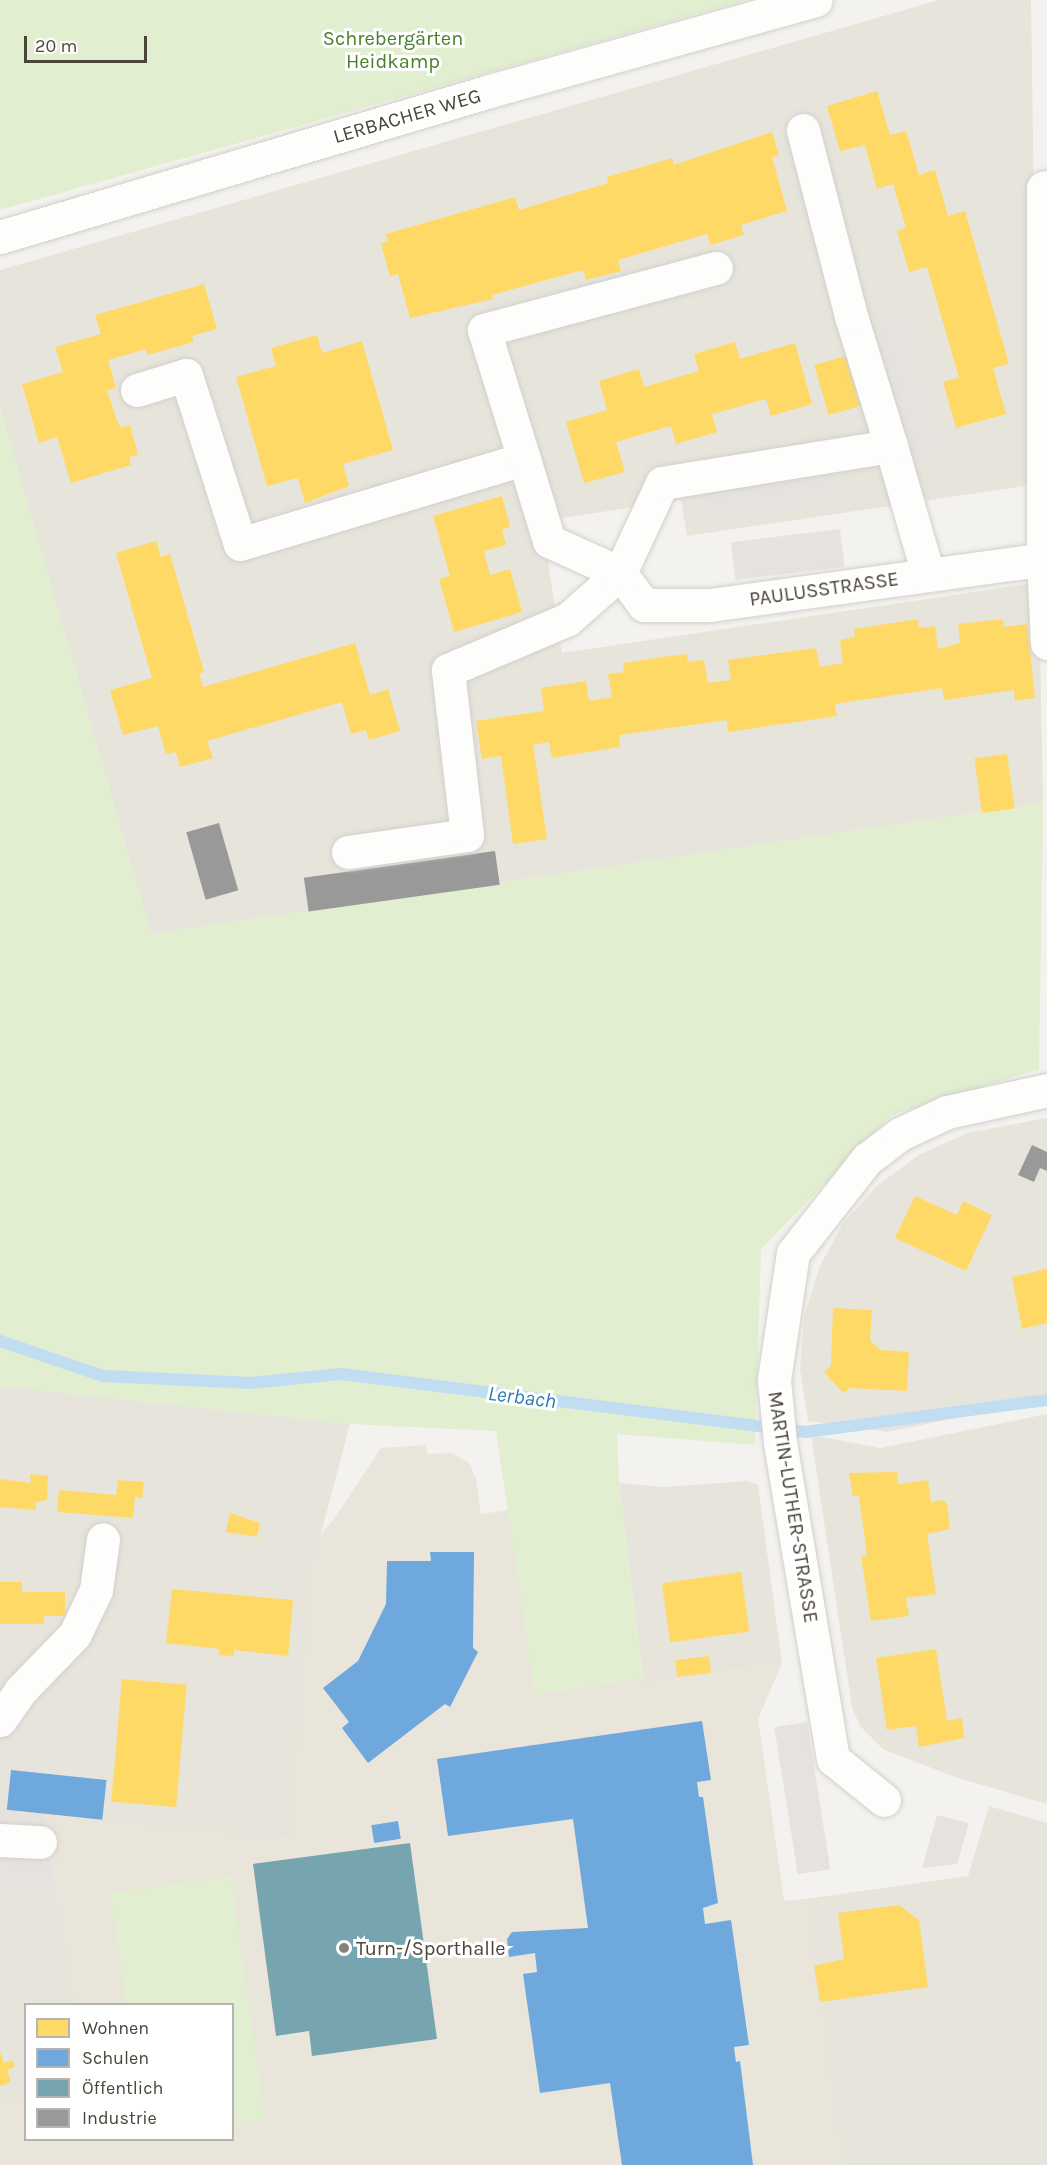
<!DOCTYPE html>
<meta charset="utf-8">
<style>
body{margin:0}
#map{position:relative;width:1047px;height:2165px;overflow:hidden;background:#f4f2ee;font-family:Karla,sans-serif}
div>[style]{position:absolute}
.residential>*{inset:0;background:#e7e4dc}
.education>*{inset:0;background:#eae5da}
.green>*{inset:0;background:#e1eecf}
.parking>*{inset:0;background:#e6e3df;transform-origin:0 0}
.homes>*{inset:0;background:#ffd966;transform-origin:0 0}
.schools>*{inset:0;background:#6fa8dc;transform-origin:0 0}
.public>*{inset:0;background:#76a5af}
.industry>*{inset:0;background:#999;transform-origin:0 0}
.stream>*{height:12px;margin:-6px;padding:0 6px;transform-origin:6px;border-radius:6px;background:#c0ddf1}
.roads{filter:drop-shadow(0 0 2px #d2d0cb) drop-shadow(0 0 2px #d2d0cb)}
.minor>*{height:33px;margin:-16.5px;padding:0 16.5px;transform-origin:16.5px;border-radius:16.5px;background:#fdfdfc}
.dots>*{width:16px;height:16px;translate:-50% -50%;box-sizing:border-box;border:3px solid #fff;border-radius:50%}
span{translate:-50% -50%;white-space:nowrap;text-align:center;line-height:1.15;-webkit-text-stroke:6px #fff;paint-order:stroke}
.park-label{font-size:20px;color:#4a7f2a}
.street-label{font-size:20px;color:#4b4439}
.poi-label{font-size:20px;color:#4b4439}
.left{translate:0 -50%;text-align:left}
.water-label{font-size:21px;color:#2e7ab2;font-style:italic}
.legend{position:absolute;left:24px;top:2003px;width:210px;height:138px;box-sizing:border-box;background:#fff;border:2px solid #b7b4b0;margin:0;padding:8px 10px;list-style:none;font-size:18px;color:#4b4439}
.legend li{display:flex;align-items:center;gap:12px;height:30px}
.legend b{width:30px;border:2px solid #b7b4b0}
.scale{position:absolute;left:24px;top:36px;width:123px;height:27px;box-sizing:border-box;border:3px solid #4b4439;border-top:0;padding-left:8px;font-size:18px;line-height:21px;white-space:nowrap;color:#4b4439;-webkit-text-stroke:4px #fff;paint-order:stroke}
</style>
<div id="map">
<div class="residential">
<i style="clip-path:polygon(939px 0,1031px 0,1038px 484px,687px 536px,681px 500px,542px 521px,562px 653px,1028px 584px,1039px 594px,1043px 803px,151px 934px,0 408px,0 270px)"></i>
<i style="clip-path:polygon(1047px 1118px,1047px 1399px,888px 1432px,808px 1421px,800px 1369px,804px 1317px,819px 1268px,843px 1223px,878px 1185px,919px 1155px,967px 1133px)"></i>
<i style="clip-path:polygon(0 1386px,350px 1424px,315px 1556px,289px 1839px,44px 1814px,76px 2004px,26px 2004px,25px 2098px,0 2105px)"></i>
<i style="clip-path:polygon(1047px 1414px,1047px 1804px,955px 1777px,883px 1749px,860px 1726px,852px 1707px,811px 1435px,880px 1448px)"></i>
<i style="clip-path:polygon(748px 1481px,758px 1485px,782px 1663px,644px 1685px,619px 1483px,664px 1487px)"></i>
<i style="clip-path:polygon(989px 1806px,1047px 1823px,1047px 2165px,842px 2165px,805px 1899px,968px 1876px)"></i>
</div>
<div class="education">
<i style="clip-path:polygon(426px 1445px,427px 1454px,452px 1453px,469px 1463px,476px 1479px,481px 1514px,509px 1510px,535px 1694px,643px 1678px,645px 1685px,782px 1663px,758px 1719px,784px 1901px,805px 1899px,842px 2165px,0 2165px,0 2105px,25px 2098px,26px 2140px,232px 2140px,232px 2004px,76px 2004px,44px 1813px,288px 1839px,317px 1538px,332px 1522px,381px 1448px)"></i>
</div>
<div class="green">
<i style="clip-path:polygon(0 0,746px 0,0 210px)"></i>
<i style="clip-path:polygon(0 408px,151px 934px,1043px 803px,1039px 1069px,892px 1115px,761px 1249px,755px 1445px,617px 1434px,619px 1483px,643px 1678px,535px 1694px,496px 1431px,350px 1424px,0 1386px)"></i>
<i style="clip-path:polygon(231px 1876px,265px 2119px,233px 2124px,232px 2004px,126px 2004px,110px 1893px)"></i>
</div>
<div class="parking">
<i style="left:903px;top:302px;width:159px;height:32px;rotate:74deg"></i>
<i style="left:828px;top:473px;width:32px;height:128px;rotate:81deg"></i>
<i style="left:840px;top:529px;width:38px;height:110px;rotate:83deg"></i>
<i style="left:807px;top:1722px;width:149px;height:33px;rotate:81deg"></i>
<i style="clip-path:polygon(0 1809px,44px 1813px,55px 1887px,0 1887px)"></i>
<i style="clip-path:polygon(937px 1815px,969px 1823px,957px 1864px,922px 1868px)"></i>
</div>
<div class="homes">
<i style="clip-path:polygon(877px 91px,890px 135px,906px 131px,919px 175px,935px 170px,948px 216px,965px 211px,1009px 364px,993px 368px,1006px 414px,956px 428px,943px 382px,959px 378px,927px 267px,909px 272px,897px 231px,906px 228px,893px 184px,877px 189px,865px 145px,840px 151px,827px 106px)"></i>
<i style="clip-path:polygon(772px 132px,779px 156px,772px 157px,787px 211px,741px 225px,744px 235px,710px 245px,707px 234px,618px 260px,621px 271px,586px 280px,583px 270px,492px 295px,493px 299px,410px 318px,398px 274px,390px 277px,381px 243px,388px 242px,386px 234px,515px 197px,519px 210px,608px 183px,607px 177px,672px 158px,674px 165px)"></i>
<i style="clip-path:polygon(204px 284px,217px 329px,192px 336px,194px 342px,147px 355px,146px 349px,108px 360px,116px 388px,107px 390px,116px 418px,121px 428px,130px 425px,138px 455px,129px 457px,131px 465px,71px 483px,57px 437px,39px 443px,22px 384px,63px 372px,55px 347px,101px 334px,95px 315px)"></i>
<i style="clip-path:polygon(317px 335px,322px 353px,362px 341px,393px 450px,343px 464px,349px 486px,305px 503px,298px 478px,267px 486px,236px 377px,276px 366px,271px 348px)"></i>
<i style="clip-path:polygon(735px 342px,740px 359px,795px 343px,812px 404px,771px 416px,766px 399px,712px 414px,717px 432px,676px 444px,671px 426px,616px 442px,625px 472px,584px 483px,566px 422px,607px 410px,599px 381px,639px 369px,644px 387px,699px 371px,694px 354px)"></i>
<i style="left:846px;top:356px;width:52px;height:33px;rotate:74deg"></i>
<i style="clip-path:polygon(502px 496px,510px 527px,502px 530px,506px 545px,484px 551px,490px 575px,510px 569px,522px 612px,454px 632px,439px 579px,450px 576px,433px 516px)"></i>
<i style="clip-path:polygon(156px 541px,161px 557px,170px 554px,204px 672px,199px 674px,203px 687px,355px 643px,370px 695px,388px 689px,400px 731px,369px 740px,366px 730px,351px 734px,342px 702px,207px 741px,213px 758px,180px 767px,176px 752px,166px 754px,158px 726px,123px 735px,110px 690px,152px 678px,116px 553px)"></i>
<i style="clip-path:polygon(918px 619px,919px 628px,935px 626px,938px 649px,960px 643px,958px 624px,1003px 619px,1004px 627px,1027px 624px,1035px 698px,1015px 701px,1014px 690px,944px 700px,942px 688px,835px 704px,837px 716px,728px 732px,727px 720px,619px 735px,620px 747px,552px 758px,549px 742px,533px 745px,547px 839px,513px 844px,501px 756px,482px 759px,476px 721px,544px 711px,541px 688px,586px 681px,589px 701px,612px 697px,608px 674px,624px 672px,623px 663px,655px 658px,687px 654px,688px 662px,704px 660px,708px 683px,731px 680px,728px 660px,816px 648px,820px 667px,843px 663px,840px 640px,855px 637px,854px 629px)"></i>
<i style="left:1007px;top:754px;width:55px;height:33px;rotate:82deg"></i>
<i style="clip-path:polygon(915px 1196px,957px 1215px,963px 1201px,992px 1215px,966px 1271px,895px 1238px)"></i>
<i style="clip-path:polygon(1047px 1269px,1047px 1323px,1022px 1329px,1012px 1277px)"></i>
<i style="clip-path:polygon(833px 1308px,872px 1310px,870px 1340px,880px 1350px,909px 1352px,907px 1391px,850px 1388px,843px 1393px,824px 1372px,831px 1366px)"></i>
<i style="clip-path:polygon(897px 1472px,898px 1484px,928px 1480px,931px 1502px,943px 1500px,947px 1504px,950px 1529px,927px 1534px,936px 1594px,906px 1598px,909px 1616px,871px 1621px,861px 1556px,867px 1555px,859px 1496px,853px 1497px,849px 1473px)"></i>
<i style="clip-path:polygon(30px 1474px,48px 1476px,47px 1500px,36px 1502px,36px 1510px,0 1507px,0 1479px,31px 1483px)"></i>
<i style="clip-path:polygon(118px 1480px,144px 1482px,142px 1498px,135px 1497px,133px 1518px,57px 1512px,59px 1490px,116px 1495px)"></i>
<i style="clip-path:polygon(230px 1513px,260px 1523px,257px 1537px,226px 1532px)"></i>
<i style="left:741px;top:1572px;width:60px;height:80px;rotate:82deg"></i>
<i style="clip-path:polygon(0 1582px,22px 1582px,22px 1592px,65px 1592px,65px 1616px,44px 1616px,44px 1624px,0 1624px)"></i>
<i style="clip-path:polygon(172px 1589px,293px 1600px,288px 1656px,234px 1650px,234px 1656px,219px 1655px,219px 1649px,166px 1643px)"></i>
<i style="clip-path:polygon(936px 1649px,947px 1721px,962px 1718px,964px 1738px,919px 1747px,916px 1726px,887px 1730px,876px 1658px)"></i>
<i style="left:709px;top:1656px;width:17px;height:34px;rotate:83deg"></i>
<i style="left:122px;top:1679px;width:65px;height:123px;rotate:5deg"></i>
<i style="clip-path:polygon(899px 1905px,919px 1920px,928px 1987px,820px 2002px,814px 1966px,844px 1959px,838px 1913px)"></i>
<i style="clip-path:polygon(0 2052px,4px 2063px,12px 2060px,15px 2067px,7px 2070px,11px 2082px,0 2086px)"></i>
</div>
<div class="schools">
<i style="clip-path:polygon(430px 1552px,474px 1552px,473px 1648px,478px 1652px,450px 1707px,445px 1704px,368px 1763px,342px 1728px,349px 1722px,323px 1688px,358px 1661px,386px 1604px,387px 1561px,431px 1561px)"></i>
<i style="clip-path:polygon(702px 1721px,711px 1780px,697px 1782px,699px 1797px,703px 1797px,718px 1903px,703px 1908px,705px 1924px,731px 1920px,749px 2045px,734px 2047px,736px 2062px,740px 2061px,753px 2165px,622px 2165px,610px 2083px,540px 2093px,523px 1974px,537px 1972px,535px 1953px,509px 1957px,507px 1939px,512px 1932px,588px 1928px,573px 1819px,448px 1836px,437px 1759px)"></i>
<i style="left:11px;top:1770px;width:96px;height:40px;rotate:6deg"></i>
<i style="left:398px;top:1821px;width:18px;height:27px;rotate:81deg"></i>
</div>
<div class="public">
<i style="clip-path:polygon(410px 1843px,437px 2039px,312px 2056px,309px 2031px,276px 2036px,253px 1864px)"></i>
</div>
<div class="industry">
<i style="left:219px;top:823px;width:70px;height:34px;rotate:74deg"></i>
<i style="left:495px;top:851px;width:34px;height:193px;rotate:82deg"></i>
<i style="clip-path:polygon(1032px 1145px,1047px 1152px,1047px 1171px,1040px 1168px,1034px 1182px,1018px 1175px)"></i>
</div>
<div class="stream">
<i style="left:0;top:1341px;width:109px;rotate:18.8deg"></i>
<i style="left:103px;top:1376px;width:149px;rotate:2.7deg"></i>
<i style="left:252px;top:1383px;width:89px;rotate:-5.8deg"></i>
<i style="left:341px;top:1374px;width:469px;rotate:7.1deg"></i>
<i style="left:806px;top:1432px;width:243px;rotate:-7.6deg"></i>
</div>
<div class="roads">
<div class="minor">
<i style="left:1047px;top:187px;width:4px;rotate:166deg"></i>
<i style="left:1043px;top:188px;width:371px;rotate:90deg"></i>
<i style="left:1043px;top:559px;width:84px;rotate:87.3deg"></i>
<i style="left:0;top:237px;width:511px;rotate:-16.59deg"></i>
<i style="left:490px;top:91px;width:338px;rotate:-15.6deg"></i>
<i style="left:137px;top:390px;width:51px;rotate:-17deg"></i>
<i style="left:186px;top:375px;width:177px;rotate:72.3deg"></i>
<i style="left:240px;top:544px;width:296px;rotate:-16.7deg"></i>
<i style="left:524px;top:459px;width:86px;rotate:73deg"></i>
<i style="left:549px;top:541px;width:78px;rotate:24.3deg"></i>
<i style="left:620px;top:573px;width:40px;rotate:53deg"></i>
<i style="left:644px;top:605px;width:66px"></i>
<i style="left:710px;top:605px;width:340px;rotate:-7.8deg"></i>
<i style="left:891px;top:446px;width:133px;rotate:73.9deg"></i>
<i style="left:524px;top:459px;width:135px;rotate:-107.2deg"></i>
<i style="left:484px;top:330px;width:240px;rotate:-15deg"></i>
<i style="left:348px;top:852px;width:120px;rotate:-8.1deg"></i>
<i style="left:467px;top:835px;width:166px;rotate:-96.6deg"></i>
<i style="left:448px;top:670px;width:130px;rotate:-23deg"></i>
<i style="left:568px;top:619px;width:69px;rotate:-41.5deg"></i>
<i style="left:620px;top:573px;width:99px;rotate:-65deg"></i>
<i style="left:662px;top:483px;width:232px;rotate:-9.2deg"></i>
<i style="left:891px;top:446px;width:136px;rotate:-107.1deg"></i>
<i style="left:851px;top:316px;width:192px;rotate:-104.5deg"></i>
<i style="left:0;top:1720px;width:35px;rotate:-55deg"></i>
<i style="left:20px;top:1691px;width:79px;rotate:-46deg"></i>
<i style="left:75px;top:1634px;width:49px;rotate:-64.5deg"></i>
<i style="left:96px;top:1590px;width:51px;rotate:-82.2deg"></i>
<i style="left:884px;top:1800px;width:65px;rotate:-141.2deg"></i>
<i style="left:833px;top:1759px;width:321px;rotate:-99.5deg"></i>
<i style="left:780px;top:1442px;width:62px;rotate:-95.5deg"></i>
<i style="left:774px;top:1380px;width:128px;rotate:-81.5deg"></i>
<i style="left:793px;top:1253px;width:120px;rotate:-51.8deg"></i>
<i style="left:867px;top:1159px;width:41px;rotate:-37.1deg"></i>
<i style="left:900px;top:1134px;width:52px;rotate:-25.1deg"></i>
<i style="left:947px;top:1112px;width:102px;rotate:-12.4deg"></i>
<i style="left:0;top:1840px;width:40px;rotate:2.9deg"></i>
</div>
</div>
<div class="dots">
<i style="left:344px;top:1948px;background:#868178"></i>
</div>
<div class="park-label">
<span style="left:393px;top:50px">Schrebergärten<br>Heidkamp</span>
</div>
<div class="street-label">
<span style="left:407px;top:116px;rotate:-16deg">LERBACHER WEG</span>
<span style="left:824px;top:589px;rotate:-8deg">PAULUSSTRASSE</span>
<span style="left:793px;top:1507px;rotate:81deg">MARTIN-LUTHER-STRASSE</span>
</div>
<div class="poi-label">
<span class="left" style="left:356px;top:1948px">Turn-/Sporthalle</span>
</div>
<div class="water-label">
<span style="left:522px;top:1397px;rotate:7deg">Lerbach</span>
</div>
<ul class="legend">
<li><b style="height:16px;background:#ffd966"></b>Wohnen</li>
<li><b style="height:16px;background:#6fa8dc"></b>Schulen</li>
<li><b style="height:16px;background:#76a5af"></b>Öffentlich</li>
<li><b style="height:16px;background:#999"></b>Industrie</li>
</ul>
<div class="scale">20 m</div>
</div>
